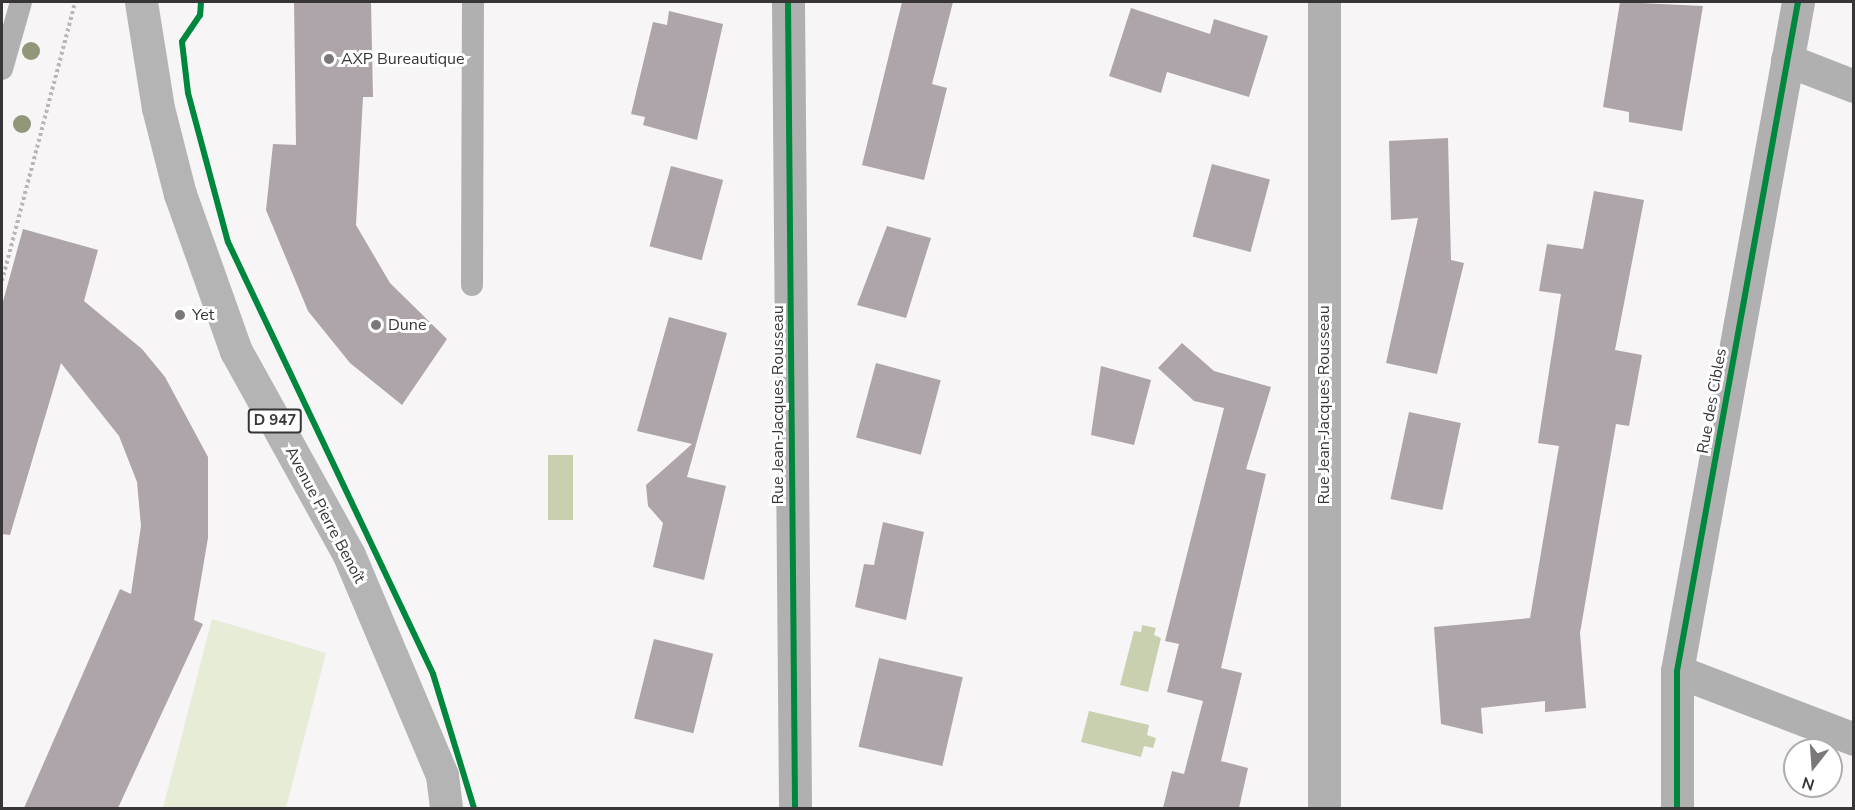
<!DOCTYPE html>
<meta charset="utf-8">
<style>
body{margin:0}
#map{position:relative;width:1855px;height:810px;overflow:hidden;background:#f7f5f6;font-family:"Nunito Sans",sans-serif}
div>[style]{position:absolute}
.green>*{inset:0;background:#e6ecd5}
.water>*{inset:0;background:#c8d0af;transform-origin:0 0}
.building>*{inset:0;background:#aea5aa;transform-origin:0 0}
.path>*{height:4px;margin-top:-2px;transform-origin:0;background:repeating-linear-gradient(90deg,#b8b7b8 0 3px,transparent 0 6px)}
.lane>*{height:22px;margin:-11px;padding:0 11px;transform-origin:11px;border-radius:11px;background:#b0b0b0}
.street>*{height:33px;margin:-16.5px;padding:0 16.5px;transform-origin:16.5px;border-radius:16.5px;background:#b0b0b0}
.primary>*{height:33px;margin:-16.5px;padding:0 16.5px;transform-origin:16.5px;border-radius:16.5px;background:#b4b4b4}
.cycleway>*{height:6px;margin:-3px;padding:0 3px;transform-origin:3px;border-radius:3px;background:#00873e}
.trees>*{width:18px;height:18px;margin:-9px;border-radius:50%;background:#92977a}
.dots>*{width:16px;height:16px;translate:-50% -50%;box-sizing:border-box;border:3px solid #fff;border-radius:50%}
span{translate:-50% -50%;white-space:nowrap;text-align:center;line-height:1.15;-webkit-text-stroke:6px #fff;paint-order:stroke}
.shield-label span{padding:2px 4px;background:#fff;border:2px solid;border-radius:4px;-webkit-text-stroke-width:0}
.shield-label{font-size:15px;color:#373536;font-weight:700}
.poi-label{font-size:16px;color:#373536}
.left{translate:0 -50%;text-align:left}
.street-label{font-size:16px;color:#373536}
.frame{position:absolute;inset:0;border:3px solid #373536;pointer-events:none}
.north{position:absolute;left:1783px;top:738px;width:60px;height:60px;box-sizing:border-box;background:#fff;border:2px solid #afaeaf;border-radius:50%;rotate:197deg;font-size:16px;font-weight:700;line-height:24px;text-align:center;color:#373536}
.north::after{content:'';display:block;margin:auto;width:21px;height:27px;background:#7a7879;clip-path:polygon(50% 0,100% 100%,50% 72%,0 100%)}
</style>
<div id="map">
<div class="green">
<i style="clip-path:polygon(212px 619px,326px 653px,286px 808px,163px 808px)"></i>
</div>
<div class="water">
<i style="left:548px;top:455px;width:25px;height:65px"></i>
<i style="clip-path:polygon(1142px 625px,1156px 628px,1154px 635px,1161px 638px,1148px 692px,1120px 685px,1134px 631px,1141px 632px)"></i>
<i style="clip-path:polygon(1089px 711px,1149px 725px,1147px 735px,1156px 738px,1153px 748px,1144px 746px,1141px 757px,1081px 742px)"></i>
</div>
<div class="building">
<i style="clip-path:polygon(294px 2px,371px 2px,373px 97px,363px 97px,356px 225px,390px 283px,447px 339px,402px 405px,350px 363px,308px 311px,266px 210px,273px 144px,296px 145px)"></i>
<i style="clip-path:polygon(902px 2px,953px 2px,932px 84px,947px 88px,924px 180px,862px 165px)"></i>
<i style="clip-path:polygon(1620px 2px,1703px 6px,1682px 131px,1629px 122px,1629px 112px,1603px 107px)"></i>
<i style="clip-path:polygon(1131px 8px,1210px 34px,1214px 19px,1268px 36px,1249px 97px,1167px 72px,1161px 93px,1109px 76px)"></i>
<i style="clip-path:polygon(669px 11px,723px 24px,697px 140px,643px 125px,645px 117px,631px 114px,653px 22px,667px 25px)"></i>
<i style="clip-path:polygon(1448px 138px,1451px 260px,1464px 263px,1437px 374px,1386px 363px,1418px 218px,1391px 220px,1389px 141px)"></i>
<i style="left:1212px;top:164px;width:60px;height:75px;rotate:15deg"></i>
<i style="left:671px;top:166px;width:54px;height:83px;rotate:15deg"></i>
<i style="clip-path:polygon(1594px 191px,1644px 200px,1615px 350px,1642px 355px,1629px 426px,1616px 424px,1580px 633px,1586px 708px,1545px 712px,1545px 701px,1481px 708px,1483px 734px,1441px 724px,1434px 627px,1530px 618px,1559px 446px,1538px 443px,1561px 294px,1539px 291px,1547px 244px,1583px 249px)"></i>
<i style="clip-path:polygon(887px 226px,931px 238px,906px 318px,857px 305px)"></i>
<i style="clip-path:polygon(23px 229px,98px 250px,84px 301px,142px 349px,165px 377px,208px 457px,208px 538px,194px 620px,203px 624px,118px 808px,24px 808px,120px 589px,131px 594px,141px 526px,137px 482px,119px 436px,61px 363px,10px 535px,2px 534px,2px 305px)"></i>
<i style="clip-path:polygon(669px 317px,727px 333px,687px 477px,726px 486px,704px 580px,653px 567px,663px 523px,648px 506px,646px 485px,692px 444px,637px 431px)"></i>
<i style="clip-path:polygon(1182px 343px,1214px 371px,1271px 387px,1246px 469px,1266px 474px,1221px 668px,1242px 673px,1221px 761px,1248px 768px,1239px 808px,1163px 808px,1172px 771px,1184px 774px,1203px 701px,1167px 692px,1179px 644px,1165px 641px,1224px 408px,1194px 401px,1158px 368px)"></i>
<i style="left:876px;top:363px;width:67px;height:77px;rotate:15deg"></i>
<i style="clip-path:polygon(1101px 366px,1151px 380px,1134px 445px,1091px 435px)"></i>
<i style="left:1409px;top:412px;width:53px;height:89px;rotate:12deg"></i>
<i style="clip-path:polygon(883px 522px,924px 532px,906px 620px,855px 607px,864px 564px,874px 565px)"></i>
<i style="left:654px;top:639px;width:61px;height:82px;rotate:14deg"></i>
<i style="left:879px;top:658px;width:86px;height:91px;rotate:13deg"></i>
</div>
<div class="path">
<i style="left:2px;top:281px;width:288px;rotate:-75.3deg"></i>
</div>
<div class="lane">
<i style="left:2px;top:69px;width:70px;rotate:-74.2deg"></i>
<i style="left:472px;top:285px;width:283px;rotate:-89.8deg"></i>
</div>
<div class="street">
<i style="left:788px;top:2px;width:806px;rotate:89.5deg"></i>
<i style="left:1324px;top:2px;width:806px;rotate:90deg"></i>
<i style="left:1787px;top:60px;width:72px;rotate:21.2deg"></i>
<i style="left:1677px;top:671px;width:190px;rotate:21deg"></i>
<i style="left:1677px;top:808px;width:137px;rotate:-90deg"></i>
<i style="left:1677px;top:671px;width:680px;rotate:-79.75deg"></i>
</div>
<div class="primary">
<i style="left:141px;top:2px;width:107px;rotate:80.9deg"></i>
<i style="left:158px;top:108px;width:89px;rotate:75.7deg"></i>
<i style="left:180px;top:194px;width:167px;rotate:70.4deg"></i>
<i style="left:236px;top:351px;width:233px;rotate:61deg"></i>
<i style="left:349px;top:555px;width:239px;rotate:67.1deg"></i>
<i style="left:442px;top:775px;width:33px;rotate:83deg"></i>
</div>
<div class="cycleway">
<i style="left:201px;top:2px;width:13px;rotate:94deg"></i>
<i style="left:200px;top:15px;width:32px;rotate:124deg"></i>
<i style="left:182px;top:42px;width:51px;rotate:83.3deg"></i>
<i style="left:188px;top:93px;width:154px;rotate:75deg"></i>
<i style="left:228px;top:242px;width:478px;rotate:64.6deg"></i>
<i style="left:433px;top:674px;width:140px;rotate:73deg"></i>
<i style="left:788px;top:2px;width:806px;rotate:89.5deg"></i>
<i style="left:1677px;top:808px;width:137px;rotate:-90deg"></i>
<i style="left:1677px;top:671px;width:680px;rotate:-79.75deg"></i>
</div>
<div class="trees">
<i style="left:31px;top:51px"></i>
<i style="left:22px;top:124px"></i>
</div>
<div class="dots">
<i style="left:329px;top:59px;background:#7a7879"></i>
<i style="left:180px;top:315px;background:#7a7879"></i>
<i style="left:376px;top:325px;background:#7a7879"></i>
</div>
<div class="shield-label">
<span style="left:275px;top:421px">D 947</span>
</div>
<div class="poi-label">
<span class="left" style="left:341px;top:59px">AXP Bureautique</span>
<span class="left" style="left:192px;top:315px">Yet</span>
<span class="left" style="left:388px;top:325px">Dune</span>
</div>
<div class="street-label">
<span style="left:1712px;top:401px;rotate:-80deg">Rue des Cibles</span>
<span style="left:778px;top:405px;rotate:-90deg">Rue Jean-Jacques Rousseau</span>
<span style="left:1324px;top:405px;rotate:-90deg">Rue Jean-Jacques Rousseau</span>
<span style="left:325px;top:515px;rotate:62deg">Avenue Pierre Benoît</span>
</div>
<div class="frame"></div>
<div class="north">N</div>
</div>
